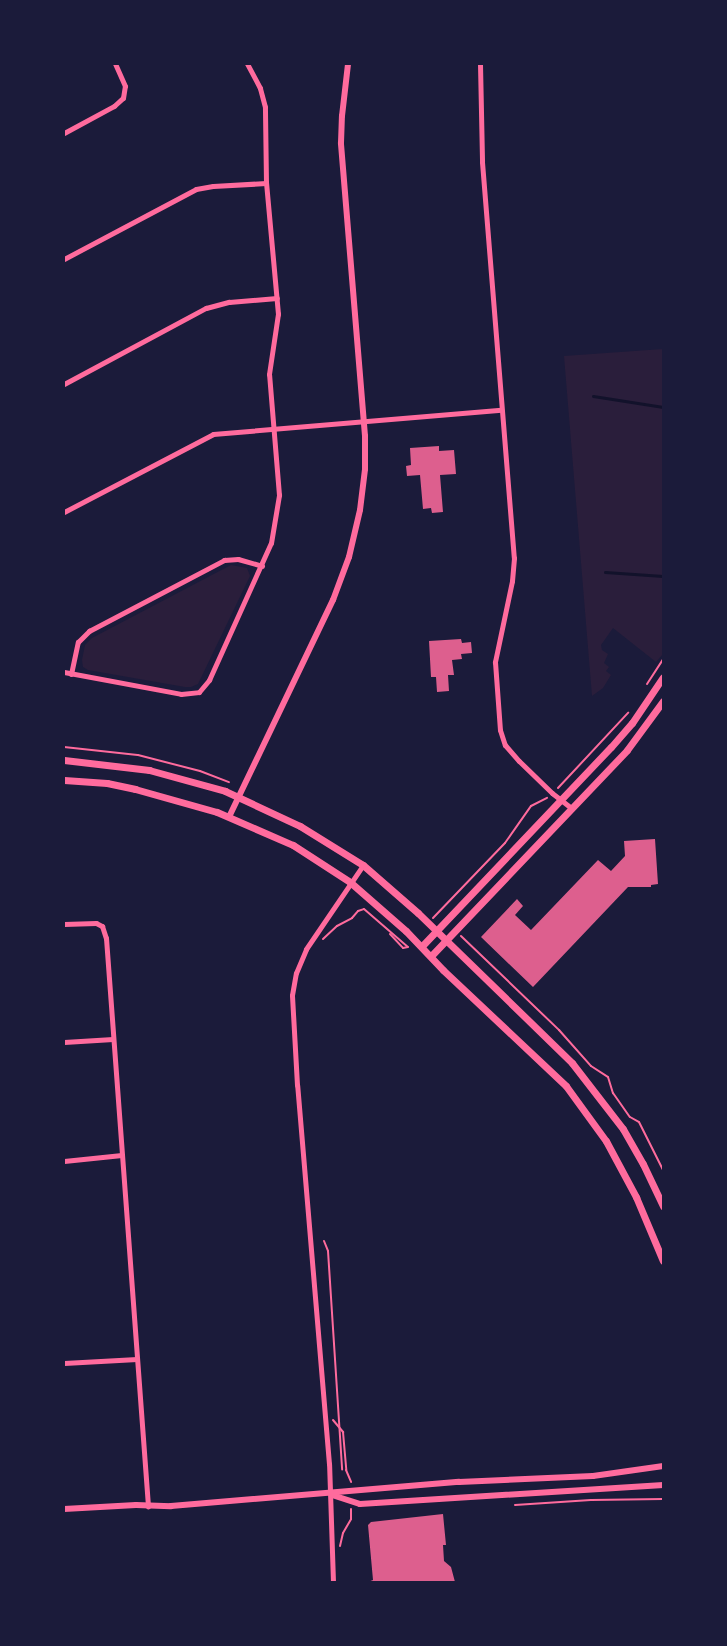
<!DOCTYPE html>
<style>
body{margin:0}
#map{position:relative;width:727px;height:1646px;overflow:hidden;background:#1b1b3a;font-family:"Work Sans",sans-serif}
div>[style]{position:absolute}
.green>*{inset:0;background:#2a1e3b}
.stream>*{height:3px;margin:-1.5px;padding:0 1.5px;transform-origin:1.5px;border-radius:1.5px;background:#12122b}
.building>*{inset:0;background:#dd5f8e}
.path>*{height:2px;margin:-1px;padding:0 1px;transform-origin:1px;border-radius:1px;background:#ff6b9d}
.minor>*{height:5px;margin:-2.5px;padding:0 2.5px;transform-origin:2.5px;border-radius:2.5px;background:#ff6b9d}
.tertiary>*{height:6px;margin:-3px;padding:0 3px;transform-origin:3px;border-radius:3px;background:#ff6b9d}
.secondary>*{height:7px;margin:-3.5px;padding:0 3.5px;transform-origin:3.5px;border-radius:3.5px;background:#ff6b9d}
span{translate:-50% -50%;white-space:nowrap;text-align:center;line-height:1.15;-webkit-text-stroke:4px #1b1b3a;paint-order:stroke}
.frame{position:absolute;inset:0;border:65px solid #1b1b3a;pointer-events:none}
</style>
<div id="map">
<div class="green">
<i style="clip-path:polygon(663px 349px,663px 654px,656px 662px,613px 628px,601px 645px,602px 650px,608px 654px,604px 663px,609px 667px,606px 671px,611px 675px,603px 688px,592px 696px,564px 356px)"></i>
<i style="clip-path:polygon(231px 565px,247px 568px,250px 576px,198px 684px,191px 687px,185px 687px,88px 670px,83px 667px,82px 660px,85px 645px,92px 638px)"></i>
</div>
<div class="stream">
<i style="left:593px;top:396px;width:71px;rotate:8.9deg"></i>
<i style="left:605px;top:572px;width:58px;rotate:3.9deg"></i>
</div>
<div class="building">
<i style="clip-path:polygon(439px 446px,439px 451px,454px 450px,456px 474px,440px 475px,443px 512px,432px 513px,431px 508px,423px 509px,420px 475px,407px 476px,406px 466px,411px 465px,410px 448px)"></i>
<i style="clip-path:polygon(461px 639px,462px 643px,471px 642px,472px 653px,461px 654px,462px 659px,452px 660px,454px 675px,448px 675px,449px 691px,437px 692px,436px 677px,431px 677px,429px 641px)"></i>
<i style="clip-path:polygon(655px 839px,658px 884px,651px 885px,651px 887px,628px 887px,533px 987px,481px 937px,517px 899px,523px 906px,515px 915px,531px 930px,598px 860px,611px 871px,625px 856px,624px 841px)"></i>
<i style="clip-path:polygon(443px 1514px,446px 1545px,443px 1545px,444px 1561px,451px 1567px,455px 1582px,368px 1582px,373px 1580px,368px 1525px,371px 1522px)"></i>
</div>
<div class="path">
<i style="left:647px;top:684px;width:30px;rotate:-57deg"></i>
<i style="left:64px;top:747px;width:74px;rotate:6.2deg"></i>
<i style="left:138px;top:755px;width:64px;rotate:14.5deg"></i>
<i style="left:200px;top:771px;width:31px;rotate:21deg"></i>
<i style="left:558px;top:788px;width:103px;rotate:-47deg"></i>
<i style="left:433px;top:918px;width:104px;rotate:-46.2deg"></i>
<i style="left:505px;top:843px;width:45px;rotate:-54.9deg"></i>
<i style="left:531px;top:806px;width:18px;rotate:-27deg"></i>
<i style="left:390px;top:934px;width:19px;rotate:47deg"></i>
<i style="left:403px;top:948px;width:5px;rotate:-11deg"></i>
<i style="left:461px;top:936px;width:136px;rotate:43.8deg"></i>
<i style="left:559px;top:1030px;width:48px;rotate:48.4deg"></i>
<i style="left:591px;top:1066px;width:20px;rotate:33deg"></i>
<i style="left:608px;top:1077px;width:17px;rotate:73deg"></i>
<i style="left:613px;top:1093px;width:29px;rotate:55deg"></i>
<i style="left:630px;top:1117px;width:10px;rotate:29deg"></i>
<i style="left:639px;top:1122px;width:54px;rotate:63.4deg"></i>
<i style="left:323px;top:939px;width:19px;rotate:-43deg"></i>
<i style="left:337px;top:926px;width:17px;rotate:-28deg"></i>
<i style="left:352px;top:918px;width:9px;rotate:-49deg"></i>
<i style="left:358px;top:911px;width:6px;rotate:-18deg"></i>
<i style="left:364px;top:909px;width:58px;rotate:40.8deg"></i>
<i style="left:324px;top:1241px;width:11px;rotate:68deg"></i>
<i style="left:328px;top:1251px;width:219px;rotate:86.3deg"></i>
<i style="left:333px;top:1420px;width:16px;rotate:50deg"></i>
<i style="left:343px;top:1432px;width:38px;rotate:85deg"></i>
<i style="left:346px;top:1470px;width:13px;rotate:67deg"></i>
<i style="left:515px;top:1505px;width:76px;rotate:-3.8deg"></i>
<i style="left:591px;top:1500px;width:72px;rotate:-0.8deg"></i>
<i style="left:340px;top:1546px;width:13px;rotate:-77deg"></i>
<i style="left:343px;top:1533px;width:16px;rotate:-60deg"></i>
<i style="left:351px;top:1519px;width:10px;rotate:-90deg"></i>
</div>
<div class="minor">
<i style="left:480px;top:64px;width:98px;rotate:88.8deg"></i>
<i style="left:482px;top:162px;width:397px;rotate:85.4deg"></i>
<i style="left:514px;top:558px;width:23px;rotate:95deg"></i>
<i style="left:512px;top:581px;width:83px;rotate:101.9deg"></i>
<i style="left:495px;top:662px;width:68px;rotate:85.8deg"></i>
<i style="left:500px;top:730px;width:16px;rotate:72deg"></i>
<i style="left:505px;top:745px;width:21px;rotate:49deg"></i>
<i style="left:519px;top:761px;width:46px;rotate:44.1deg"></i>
<i style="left:552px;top:793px;width:24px;rotate:38deg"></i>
<i style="left:64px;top:133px;width:57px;rotate:-28.4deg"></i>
<i style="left:114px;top:106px;width:12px;rotate:-42deg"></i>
<i style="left:123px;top:98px;width:12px;rotate:-81deg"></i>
<i style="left:125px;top:86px;width:24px;rotate:-114deg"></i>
<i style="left:64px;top:259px;width:149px;rotate:-27.9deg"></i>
<i style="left:196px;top:189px;width:17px;rotate:-10deg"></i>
<i style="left:213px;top:186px;width:53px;rotate:-3.2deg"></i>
<i style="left:64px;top:384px;width:161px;rotate:-28.2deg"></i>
<i style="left:206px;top:308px;width:24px;rotate:-15deg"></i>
<i style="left:229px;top:302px;width:48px;rotate:-4.8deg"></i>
<i style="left:64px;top:512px;width:168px;rotate:-27.6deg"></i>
<i style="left:213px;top:434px;width:289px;rotate:-4.8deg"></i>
<i style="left:64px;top:672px;width:119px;rotate:10.6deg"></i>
<i style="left:181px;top:694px;width:18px;rotate:-6deg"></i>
<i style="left:199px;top:692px;width:16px;rotate:-50deg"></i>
<i style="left:209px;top:680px;width:150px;rotate:-65.7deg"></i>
<i style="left:271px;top:543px;width:49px;rotate:-80.5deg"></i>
<i style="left:279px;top:495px;width:121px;rotate:-94.7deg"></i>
<i style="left:269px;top:374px;width:61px;rotate:-81.5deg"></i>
<i style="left:278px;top:314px;width:132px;rotate:-95.2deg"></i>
<i style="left:266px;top:183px;width:76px;rotate:-90.8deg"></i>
<i style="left:265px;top:107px;width:20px;rotate:-105deg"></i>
<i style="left:260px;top:88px;width:27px;rotate:-118deg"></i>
<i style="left:71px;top:674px;width:33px;rotate:-78deg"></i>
<i style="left:78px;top:642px;width:16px;rotate:-45deg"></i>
<i style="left:89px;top:631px;width:153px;rotate:-27.7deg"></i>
<i style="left:224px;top:560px;width:14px;rotate:-4deg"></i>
<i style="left:238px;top:559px;width:25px;rotate:16deg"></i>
<i style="left:64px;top:924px;width:32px;rotate:-2deg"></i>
<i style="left:96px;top:923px;width:7px;rotate:27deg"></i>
<i style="left:102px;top:926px;width:13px;rotate:72deg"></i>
<i style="left:106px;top:938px;width:570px;rotate:85.77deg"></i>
<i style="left:64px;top:1042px;width:49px;rotate:-3.5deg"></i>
<i style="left:64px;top:1161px;width:58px;rotate:-5.9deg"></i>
<i style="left:64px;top:1363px;width:73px;rotate:-3.1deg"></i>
<i style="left:333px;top:1582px;width:118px;rotate:-91.9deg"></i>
<i style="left:329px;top:1464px;width:380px;rotate:-94.8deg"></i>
<i style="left:297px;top:1085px;width:90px;rotate:-93.2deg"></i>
<i style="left:292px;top:995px;width:22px;rotate:-80deg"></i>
<i style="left:296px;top:973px;width:26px;rotate:-67deg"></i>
<i style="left:306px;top:949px;width:102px;rotate:-55.8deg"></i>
</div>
<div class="tertiary">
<i style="left:229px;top:817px;width:241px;rotate:-64.4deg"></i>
<i style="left:333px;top:600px;width:46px;rotate:-69.6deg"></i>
<i style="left:349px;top:557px;width:48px;rotate:-76.8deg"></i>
<i style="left:360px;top:510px;width:41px;rotate:-83deg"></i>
<i style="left:365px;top:469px;width:33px;rotate:-90deg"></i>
<i style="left:365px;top:436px;width:294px;rotate:-94.7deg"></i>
<i style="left:341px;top:143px;width:27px;rotate:-88deg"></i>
<i style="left:342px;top:116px;width:52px;rotate:-83.4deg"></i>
<i style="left:332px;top:1495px;width:29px;rotate:18deg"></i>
<i style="left:360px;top:1504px;width:304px;rotate:-3.6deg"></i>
<i style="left:64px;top:1509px;width:72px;rotate:-3.2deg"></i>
<i style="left:136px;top:1505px;width:35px;rotate:2deg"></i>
<i style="left:171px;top:1506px;width:289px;rotate:-4.8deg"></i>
<i style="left:459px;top:1482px;width:134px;rotate:-2.6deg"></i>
<i style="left:593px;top:1476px;width:71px;rotate:-8.1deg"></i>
</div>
<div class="secondary">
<i style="left:64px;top:760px;width:86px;rotate:6.7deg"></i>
<i style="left:149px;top:770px;width:79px;rotate:15.4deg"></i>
<i style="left:225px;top:791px;width:83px;rotate:25deg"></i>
<i style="left:300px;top:826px;width:74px;rotate:31.8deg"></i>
<i style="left:363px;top:865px;width:73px;rotate:41.1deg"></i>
<i style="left:418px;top:913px;width:215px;rotate:44.2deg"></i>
<i style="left:572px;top:1063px;width:83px;rotate:52.3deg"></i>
<i style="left:623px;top:1129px;width:40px;rotate:60.3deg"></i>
<i style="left:643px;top:1164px;width:47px;rotate:64.5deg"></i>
<i style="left:64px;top:780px;width:43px;rotate:4deg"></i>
<i style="left:107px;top:783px;width:29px;rotate:12deg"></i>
<i style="left:135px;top:789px;width:85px;rotate:15.7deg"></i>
<i style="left:217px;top:812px;width:83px;rotate:23.5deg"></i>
<i style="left:293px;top:845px;width:68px;rotate:33deg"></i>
<i style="left:350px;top:882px;width:74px;rotate:41.2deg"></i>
<i style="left:406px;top:931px;width:54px;rotate:46.5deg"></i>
<i style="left:443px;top:970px;width:169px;rotate:43.3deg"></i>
<i style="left:566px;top:1086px;width:68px;rotate:54deg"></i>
<i style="left:606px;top:1141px;width:64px;rotate:61.8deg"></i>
<i style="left:636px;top:1197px;width:69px;rotate:67.1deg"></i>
<i style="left:422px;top:946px;width:274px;rotate:-46.5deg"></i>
<i style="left:611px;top:747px;width:32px;rotate:-49deg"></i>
<i style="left:632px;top:723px;width:55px;rotate:-56deg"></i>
<i style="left:431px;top:956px;width:284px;rotate:-46.4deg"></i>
<i style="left:627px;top:750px;width:61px;rotate:-53.7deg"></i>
</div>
<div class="frame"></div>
</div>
